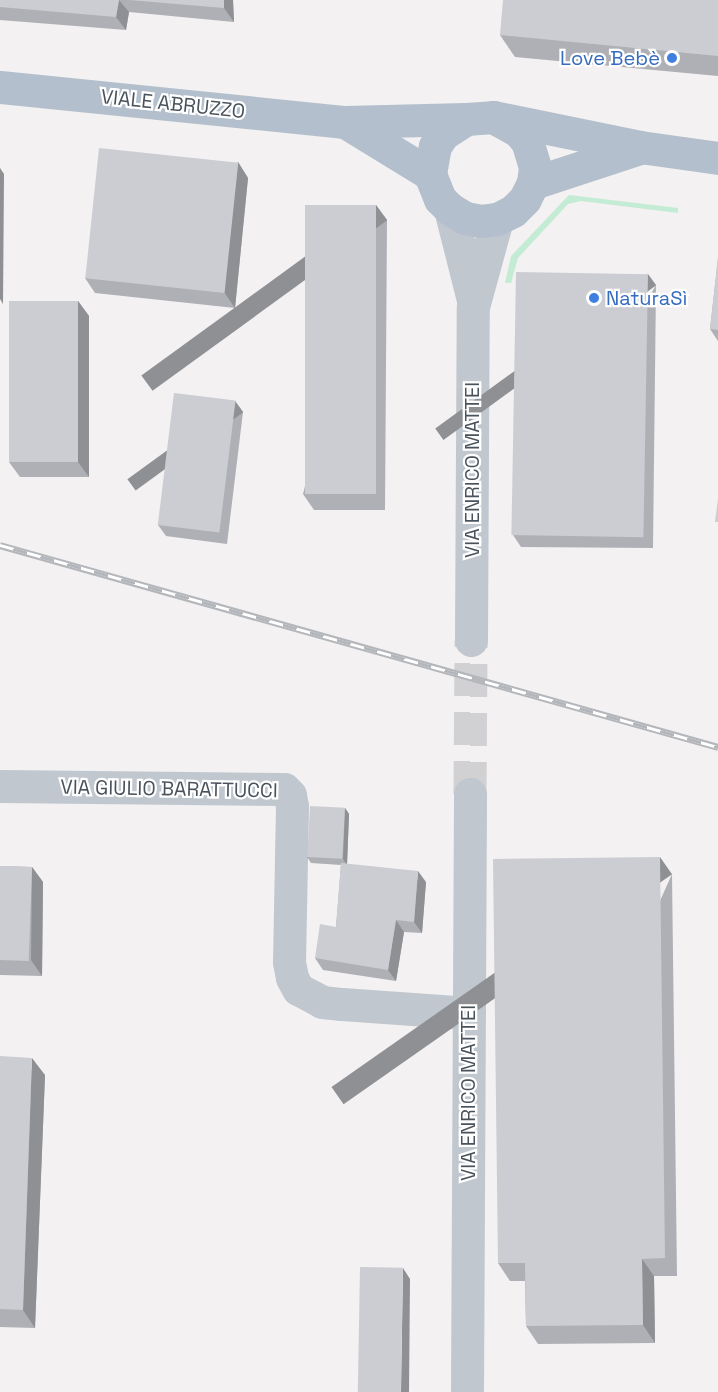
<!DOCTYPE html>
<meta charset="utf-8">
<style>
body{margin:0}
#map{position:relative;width:718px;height:1392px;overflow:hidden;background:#f3f1f1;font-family:"Space Grotesk",sans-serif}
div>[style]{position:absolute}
.green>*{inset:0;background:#c4ebd4}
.tertiary-tunnel>*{height:33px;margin-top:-16.5px;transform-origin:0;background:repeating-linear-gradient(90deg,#d1d1d3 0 33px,transparent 0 49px)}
.minor>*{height:33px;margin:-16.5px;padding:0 16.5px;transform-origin:16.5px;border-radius:16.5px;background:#c0c7ce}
.tertiary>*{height:33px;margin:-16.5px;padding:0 16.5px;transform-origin:16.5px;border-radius:16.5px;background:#c0c7ce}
.primary>*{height:33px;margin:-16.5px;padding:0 16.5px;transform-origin:16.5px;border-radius:16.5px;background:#b3bfcc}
.rail>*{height:7px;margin-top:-3.5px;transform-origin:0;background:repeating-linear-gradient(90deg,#fff 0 14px,#b3b6ba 0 28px);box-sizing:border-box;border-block:2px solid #b3b6ba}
.wall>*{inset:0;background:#afb0b5}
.shaded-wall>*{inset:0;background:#8e9093;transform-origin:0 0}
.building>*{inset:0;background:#cbcdd2;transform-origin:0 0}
.dots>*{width:16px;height:16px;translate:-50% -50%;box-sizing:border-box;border:3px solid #fff;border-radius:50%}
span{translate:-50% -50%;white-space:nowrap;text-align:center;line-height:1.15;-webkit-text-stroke:4.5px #fff;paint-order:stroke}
.shop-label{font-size:20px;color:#366cbe}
.right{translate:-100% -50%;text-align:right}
.left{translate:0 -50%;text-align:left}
.street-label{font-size:20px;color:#4a535c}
</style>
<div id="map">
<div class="green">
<i style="clip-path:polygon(569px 195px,678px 208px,678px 213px,581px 201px,568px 204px,518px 258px,511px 283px,505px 283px,511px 256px)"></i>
</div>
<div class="tertiary-tunnel">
<i style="left:470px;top:794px;width:154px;rotate:-89.6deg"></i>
</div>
<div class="minor">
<i style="left:0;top:786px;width:284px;rotate:0.6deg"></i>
<i style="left:284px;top:789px;width:8px;rotate:45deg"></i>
<i style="left:290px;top:795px;width:11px;rotate:80deg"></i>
<i style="left:292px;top:806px;width:156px;rotate:91.1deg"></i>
<i style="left:289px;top:962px;width:16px;rotate:79deg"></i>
<i style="left:292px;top:978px;width:13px;rotate:61deg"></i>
<i style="left:298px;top:989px;width:27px;rotate:28deg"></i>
<i style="left:322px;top:1002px;width:20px;rotate:6deg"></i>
<i style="left:342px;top:1004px;width:127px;rotate:4.1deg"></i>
</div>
<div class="tertiary">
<i style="left:450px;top:209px;width:94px;rotate:75.8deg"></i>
<i style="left:471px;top:640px;width:333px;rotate:-89.7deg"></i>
<i style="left:473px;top:307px;width:91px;rotate:-74.7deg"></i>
<i style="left:467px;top:1392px;width:598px;rotate:-89.71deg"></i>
</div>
<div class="primary">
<i style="left:0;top:87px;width:347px;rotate:5.8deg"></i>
<i style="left:345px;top:122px;width:121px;rotate:-1.4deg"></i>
<i style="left:493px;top:117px;width:29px;rotate:29deg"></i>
<i style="left:518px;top:131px;width:13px;rotate:48deg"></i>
<i style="left:527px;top:141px;width:28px;rotate:73deg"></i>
<i style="left:535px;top:168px;width:15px;rotate:98deg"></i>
<i style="left:533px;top:183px;width:18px;rotate:117deg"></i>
<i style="left:525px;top:199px;width:17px;rotate:135deg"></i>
<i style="left:513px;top:211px;width:18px;rotate:153deg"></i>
<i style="left:497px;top:219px;width:16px;rotate:173deg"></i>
<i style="left:481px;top:221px;width:16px;rotate:-169deg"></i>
<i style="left:465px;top:218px;width:17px;rotate:-149deg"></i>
<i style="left:450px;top:209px;width:14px;rotate:-135deg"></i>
<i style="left:440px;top:199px;width:27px;rotate:-112deg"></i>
<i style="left:430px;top:174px;width:28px;rotate:-80deg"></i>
<i style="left:435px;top:146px;width:14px;rotate:-56deg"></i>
<i style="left:443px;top:134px;width:27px;rotate:-33deg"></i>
<i style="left:466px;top:119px;width:27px;rotate:-4deg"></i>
<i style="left:493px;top:117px;width:150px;rotate:11.5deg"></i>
<i style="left:640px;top:147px;width:79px;rotate:8deg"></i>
<i style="left:345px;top:122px;width:100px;rotate:31.5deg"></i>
<i style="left:533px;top:183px;width:113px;rotate:-18.1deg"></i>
</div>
<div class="rail">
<i style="left:0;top:545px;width:746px;rotate:15.71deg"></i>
</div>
<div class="wall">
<i style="clip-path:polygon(0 0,233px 0,234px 22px,129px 12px,126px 30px,0 20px)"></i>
<i style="clip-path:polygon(718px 0,718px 76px,515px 57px,500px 35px)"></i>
<i style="clip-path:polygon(238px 162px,248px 178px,235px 308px,95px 293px,85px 278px)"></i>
<i style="clip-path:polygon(376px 205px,387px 220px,385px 510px,314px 510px,303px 494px)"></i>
<i style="clip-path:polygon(718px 258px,718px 341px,710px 329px)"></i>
<i style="clip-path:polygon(656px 285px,653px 548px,521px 547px,513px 535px)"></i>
<i style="clip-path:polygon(78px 301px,89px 316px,89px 477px,20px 477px,9px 462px)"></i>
<i style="clip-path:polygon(235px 401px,243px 412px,227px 544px,166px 536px,158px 525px)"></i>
<i style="clip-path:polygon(345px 808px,349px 814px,347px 864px,426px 882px,422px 933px,404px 932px,396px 981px,323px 970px,315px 958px,336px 927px,341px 865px,311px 863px,307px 857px)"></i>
<i style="clip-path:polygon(0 866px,32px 867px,43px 882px,42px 976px,0 975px)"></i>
<i style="clip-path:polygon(672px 874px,677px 1276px,654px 1276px,655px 1343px,538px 1344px,526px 1326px,525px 1281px,510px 1281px,498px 1263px)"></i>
<i style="clip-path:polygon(0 1056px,45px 1075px,35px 1328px,0 1327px)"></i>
</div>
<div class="shaded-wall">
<i style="clip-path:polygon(119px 0,129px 12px,126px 30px,116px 17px)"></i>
<i style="clip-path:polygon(224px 0,233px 0,234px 22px,224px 8px)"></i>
<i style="clip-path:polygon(238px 162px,248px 178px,235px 308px,224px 292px)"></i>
<i style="clip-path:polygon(0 168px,4px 174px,3px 304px,0 299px)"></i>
<i style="left:376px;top:205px;width:19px;height:290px;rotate:54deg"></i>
<i style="left:648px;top:274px;width:14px;height:263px;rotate:54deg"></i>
<i style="clip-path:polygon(78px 301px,89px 316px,89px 477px,78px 462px)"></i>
<i style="left:235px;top:401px;width:14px;height:133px;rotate:54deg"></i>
<i style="clip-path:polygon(345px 808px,349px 814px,347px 865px,343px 859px)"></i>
<i style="left:660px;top:857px;width:21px;height:401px;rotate:55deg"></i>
<i style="clip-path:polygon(32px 867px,43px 882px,42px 976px,31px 960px)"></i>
<i style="clip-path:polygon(418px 871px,426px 882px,422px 933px,414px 922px)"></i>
<i style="clip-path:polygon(396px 920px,404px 932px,396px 981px,388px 970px)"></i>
<i style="clip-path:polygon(32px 1058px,45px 1075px,35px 1328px,23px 1310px)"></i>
<i style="clip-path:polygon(642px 1259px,654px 1276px,655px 1343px,643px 1325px)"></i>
<i style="clip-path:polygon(403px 1268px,410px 1279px,409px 1392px,401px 1392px)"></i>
</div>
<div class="building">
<i style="clip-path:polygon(0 0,119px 0,116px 17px,0 7px)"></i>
<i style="clip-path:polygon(129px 0,224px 0,224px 8px)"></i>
<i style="clip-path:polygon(503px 0,718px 0,718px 56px,500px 35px)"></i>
<i style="left:99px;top:148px;width:140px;height:131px;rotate:6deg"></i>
<i style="left:305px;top:205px;width:71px;height:289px"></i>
<i style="clip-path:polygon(718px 258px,718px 330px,710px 329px)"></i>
<i style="left:516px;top:272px;width:132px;height:263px;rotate:1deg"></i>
<i style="left:9px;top:301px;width:69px;height:161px"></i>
<i style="left:174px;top:393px;width:62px;height:133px;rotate:7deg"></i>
<i style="clip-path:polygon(718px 499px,718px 522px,715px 522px)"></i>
<i style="left:310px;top:806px;width:35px;height:51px;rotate:3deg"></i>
<i style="clip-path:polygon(660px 857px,665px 1258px,642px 1259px,643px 1325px,526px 1326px,525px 1263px,498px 1263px,493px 859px)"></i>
<i style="clip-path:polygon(341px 863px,418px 871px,414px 922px,396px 920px,388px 970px,315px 958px,320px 924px,336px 927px)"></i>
<i style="left:0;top:866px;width:32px;height:94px;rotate:2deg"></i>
<i style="clip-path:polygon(0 1056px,32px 1058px,23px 1310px,0 1309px)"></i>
<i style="left:360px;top:1267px;width:43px;height:125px;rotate:1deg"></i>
</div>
<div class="dots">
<i style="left:672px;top:58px;background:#3f7fe0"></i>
<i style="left:594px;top:298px;background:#3f7fe0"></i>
</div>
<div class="shop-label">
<span class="right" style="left:660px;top:58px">Love Bebè</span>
<span class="left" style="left:606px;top:298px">NaturaSì</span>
</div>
<div class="street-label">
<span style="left:173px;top:104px;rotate:6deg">VIALE ABRUZZO</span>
<span style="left:472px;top:470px;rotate:-90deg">VIA ENRICO MATTEI</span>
<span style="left:169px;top:789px;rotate:1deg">VIA GIULIO BARATTUCCI</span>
<span style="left:468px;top:1093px;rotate:-90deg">VIA ENRICO MATTEI</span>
</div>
</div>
